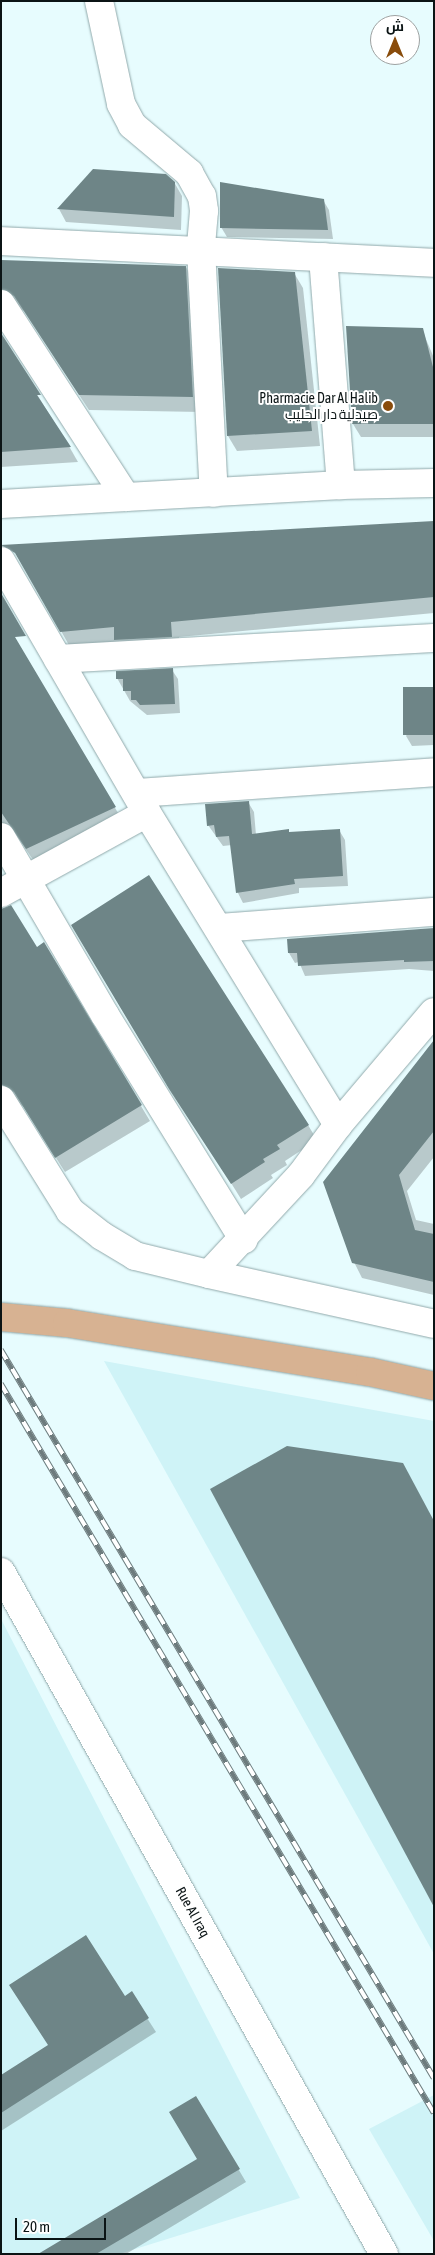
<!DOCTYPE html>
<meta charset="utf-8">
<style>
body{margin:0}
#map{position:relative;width:435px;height:2255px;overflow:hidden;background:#e7fcfe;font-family:"Asap Condensed",Cairo,sans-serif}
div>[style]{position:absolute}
.built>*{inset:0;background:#cff3f7}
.shadow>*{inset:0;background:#0003}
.building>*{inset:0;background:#6e8587;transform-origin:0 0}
.roads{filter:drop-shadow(0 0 1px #91a9ab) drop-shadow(0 0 1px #91a9ab)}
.minor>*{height:28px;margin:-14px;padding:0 14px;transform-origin:14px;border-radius:14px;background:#fff}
.major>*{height:28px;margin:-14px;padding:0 14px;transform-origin:14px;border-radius:14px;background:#d7b292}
.rail>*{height:5.5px;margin-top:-2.75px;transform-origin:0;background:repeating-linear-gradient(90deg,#fff 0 11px,#6d7b7d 0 22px);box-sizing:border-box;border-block:1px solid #6d7b7d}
.dots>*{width:14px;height:14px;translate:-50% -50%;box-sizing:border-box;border:2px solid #fff;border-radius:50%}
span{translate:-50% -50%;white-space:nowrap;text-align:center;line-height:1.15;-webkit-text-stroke:4px #fff;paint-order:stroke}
.poi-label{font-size:14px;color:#0b1415}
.right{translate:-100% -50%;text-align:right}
.street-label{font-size:14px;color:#0b1415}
.frame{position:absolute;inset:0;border:2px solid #0b1415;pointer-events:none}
.north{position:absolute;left:370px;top:15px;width:50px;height:50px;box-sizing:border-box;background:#fff;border:1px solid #9da1a1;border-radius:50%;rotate:0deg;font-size:14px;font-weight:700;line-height:20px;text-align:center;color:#0b1415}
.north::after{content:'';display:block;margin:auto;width:18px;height:22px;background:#894c0c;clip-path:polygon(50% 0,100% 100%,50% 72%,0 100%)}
.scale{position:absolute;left:15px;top:2218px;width:91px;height:22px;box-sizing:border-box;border:2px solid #0b1415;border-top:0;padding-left:6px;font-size:15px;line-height:18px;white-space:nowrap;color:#0b1415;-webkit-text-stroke:4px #fff;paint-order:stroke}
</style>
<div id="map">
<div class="built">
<i style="clip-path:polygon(104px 1361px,434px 1421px,434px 1954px)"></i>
<i style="clip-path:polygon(1px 1619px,300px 2198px,119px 2254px,1px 2254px)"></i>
<i style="clip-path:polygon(434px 2095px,434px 2241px,369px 2129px)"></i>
</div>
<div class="shadow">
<i style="clip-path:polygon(174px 182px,182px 196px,181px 230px,66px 222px,59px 209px)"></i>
<i style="clip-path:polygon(323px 200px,329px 210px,333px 239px,227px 237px,221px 227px)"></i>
<i style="clip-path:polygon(1px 261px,186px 267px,194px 282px,201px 412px,89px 410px,24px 311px,9px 303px,1px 308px)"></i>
<i style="clip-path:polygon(294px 273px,303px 288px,320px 446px,237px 451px,228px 436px)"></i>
<i style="clip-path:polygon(422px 330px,434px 358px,434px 437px,361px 437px,353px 424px)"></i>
<i style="clip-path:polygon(1px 336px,70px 448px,78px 462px,1px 467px)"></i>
<i style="clip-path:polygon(434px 522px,434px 613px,179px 637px,180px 652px,70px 647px,13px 545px)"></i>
<i style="clip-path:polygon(1px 615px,124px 823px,36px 864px,18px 838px,1px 839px)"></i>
<i style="clip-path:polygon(172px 670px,178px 679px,180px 713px,147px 715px,130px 701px,117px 678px)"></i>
<i style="clip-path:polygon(434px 688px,434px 745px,412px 746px,406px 736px)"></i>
<i style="clip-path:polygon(248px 802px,254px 812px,256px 835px,288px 831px,290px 833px,339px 830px,345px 840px,348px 886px,299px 888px,299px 893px,243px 903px,238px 893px,232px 845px,223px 846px,208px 825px)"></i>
<i style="clip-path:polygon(434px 929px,434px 971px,409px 969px,305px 976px,299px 962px,295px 963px,289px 953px)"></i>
<i style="clip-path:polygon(81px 941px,308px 1125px,317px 1140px,285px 1161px,287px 1165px,271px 1175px,273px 1178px,241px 1199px)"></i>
<i style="clip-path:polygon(44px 944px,150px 1121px,65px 1172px,24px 1107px,12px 1100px,1px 1083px,37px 948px)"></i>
<i style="clip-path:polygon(434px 1042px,434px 1157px,407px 1191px,416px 1220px,434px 1224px,434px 1295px,362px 1278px,354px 1262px)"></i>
<i style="clip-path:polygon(131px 1993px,156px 2032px,1px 2131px,1px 2076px)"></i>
<i style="clip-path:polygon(196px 2098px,246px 2182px,126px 2254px,40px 2254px,199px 2160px)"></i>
</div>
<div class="building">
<i style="clip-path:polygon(93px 169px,166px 174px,175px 182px,174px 217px,57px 209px)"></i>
<i style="clip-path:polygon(220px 182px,324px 199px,328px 230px,220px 228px)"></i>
<i style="clip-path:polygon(1px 260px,186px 266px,193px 397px,79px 395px,14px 296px,1px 289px)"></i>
<i style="clip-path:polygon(218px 268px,295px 272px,312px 431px,227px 436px)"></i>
<i style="clip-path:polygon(346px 326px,423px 328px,434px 371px,434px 424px,352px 424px)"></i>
<i style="clip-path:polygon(1px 333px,41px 395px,37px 395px,71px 447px,1px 452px)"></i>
<i style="clip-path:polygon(434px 521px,434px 597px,171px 622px,172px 637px,114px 640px,114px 627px,60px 632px,15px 553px,1px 545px)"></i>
<i style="clip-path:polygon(1px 593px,26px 636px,15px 637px,116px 807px,26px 849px,1px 812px)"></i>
<i style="clip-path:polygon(173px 668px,175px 704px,140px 705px,136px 700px,131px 700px,131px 691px,123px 691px,123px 679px,116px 679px,116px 671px)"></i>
<i style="left:434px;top:687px;width:48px;height:31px;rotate:90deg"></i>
<i style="clip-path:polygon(249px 801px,252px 834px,289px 829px,289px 832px,340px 829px,343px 876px,294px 879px,295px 884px,236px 893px,229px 836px,216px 837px,214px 825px,207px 826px,205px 804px)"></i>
<i style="clip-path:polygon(149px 875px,309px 1125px,277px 1145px,280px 1149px,263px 1159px,265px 1162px,231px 1184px,169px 1089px,71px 925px)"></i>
<i style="clip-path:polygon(11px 905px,37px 947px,44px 942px,142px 1105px,55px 1158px,14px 1092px,1px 1084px,1px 909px)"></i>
<i style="clip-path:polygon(434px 928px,434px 961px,404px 962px,404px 960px,298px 966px,297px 953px,288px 953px,287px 939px)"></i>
<i style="clip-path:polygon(434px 1040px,434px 1131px,399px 1175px,415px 1230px,434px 1234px,434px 1282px,352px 1263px,323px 1182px)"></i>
<i style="clip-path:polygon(287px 1446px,403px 1463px,434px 1521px,434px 1907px,210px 1489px)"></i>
<i style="clip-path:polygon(86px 1935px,125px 1996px,132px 1991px,149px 2018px,1px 2113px,1px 2075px,48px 2045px,9px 1985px)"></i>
<i style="clip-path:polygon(196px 2096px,240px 2169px,96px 2254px,38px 2254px,197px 2159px,169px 2112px)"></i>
</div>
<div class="roads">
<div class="minor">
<i style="left:99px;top:1px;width:105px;rotate:77.9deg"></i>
<i style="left:121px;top:104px;width:24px;rotate:62deg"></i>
<i style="left:132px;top:125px;width:75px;rotate:40.1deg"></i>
<i style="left:189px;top:173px;width:26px;rotate:61deg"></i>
<i style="left:202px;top:196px;width:15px;rotate:82deg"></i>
<i style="left:204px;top:211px;width:38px;rotate:95deg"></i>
<i style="left:201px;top:249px;width:244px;rotate:87deg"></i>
<i style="left:1px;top:241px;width:434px;rotate:2.9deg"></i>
<i style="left:323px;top:257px;width:229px;rotate:85.5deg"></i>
<i style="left:1px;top:304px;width:230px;rotate:57.1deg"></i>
<i style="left:1px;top:504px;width:341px;rotate:-3.2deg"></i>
<i style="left:341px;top:485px;width:93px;rotate:-1.2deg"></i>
<i style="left:1px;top:561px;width:291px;rotate:59.9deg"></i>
<i style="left:147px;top:813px;width:366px;rotate:58.5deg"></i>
<i style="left:58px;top:659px;width:377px;rotate:-3.2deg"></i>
<i style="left:137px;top:793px;width:298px;rotate:-4deg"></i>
<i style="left:1px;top:837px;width:206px;rotate:59.7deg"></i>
<i style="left:105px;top:1015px;width:264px;rotate:58.3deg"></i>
<i style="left:1px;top:893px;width:166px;rotate:-28.7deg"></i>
<i style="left:220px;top:928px;width:215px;rotate:-4.3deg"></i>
<i style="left:1px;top:1100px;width:131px;rotate:58.1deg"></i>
<i style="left:70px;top:1211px;width:41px;rotate:38deg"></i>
<i style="left:102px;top:1236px;width:39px;rotate:31deg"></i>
<i style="left:135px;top:1256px;width:76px;rotate:13.7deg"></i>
<i style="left:209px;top:1274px;width:135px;rotate:-47.1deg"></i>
<i style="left:301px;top:1175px;width:62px;rotate:-53.5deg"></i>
<i style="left:338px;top:1125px;width:148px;rotate:-49.7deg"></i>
<i style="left:209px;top:1274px;width:230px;rotate:12.5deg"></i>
<i style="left:1px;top:1572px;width:782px;rotate:60.68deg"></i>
</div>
<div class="major">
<i style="left:1px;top:1317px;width:66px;rotate:5.2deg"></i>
<i style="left:67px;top:1323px;width:307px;rotate:9.2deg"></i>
<i style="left:370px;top:1372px;width:66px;rotate:12.3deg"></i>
</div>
</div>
<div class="rail">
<i style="left:1px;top:1350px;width:847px;rotate:59.26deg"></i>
<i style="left:1px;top:1384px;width:848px;rotate:59.29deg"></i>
</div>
<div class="dots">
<i style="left:388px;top:406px;background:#894c0c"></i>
</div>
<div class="poi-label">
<span class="right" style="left:378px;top:406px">Pharmacie Dar Al Halib<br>صيدلية دار الحليب</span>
</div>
<div class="street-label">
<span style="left:193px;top:1912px;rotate:61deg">Rue Al Iraq</span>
</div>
<div class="frame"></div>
<div class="north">ش</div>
<div class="scale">20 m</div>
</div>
